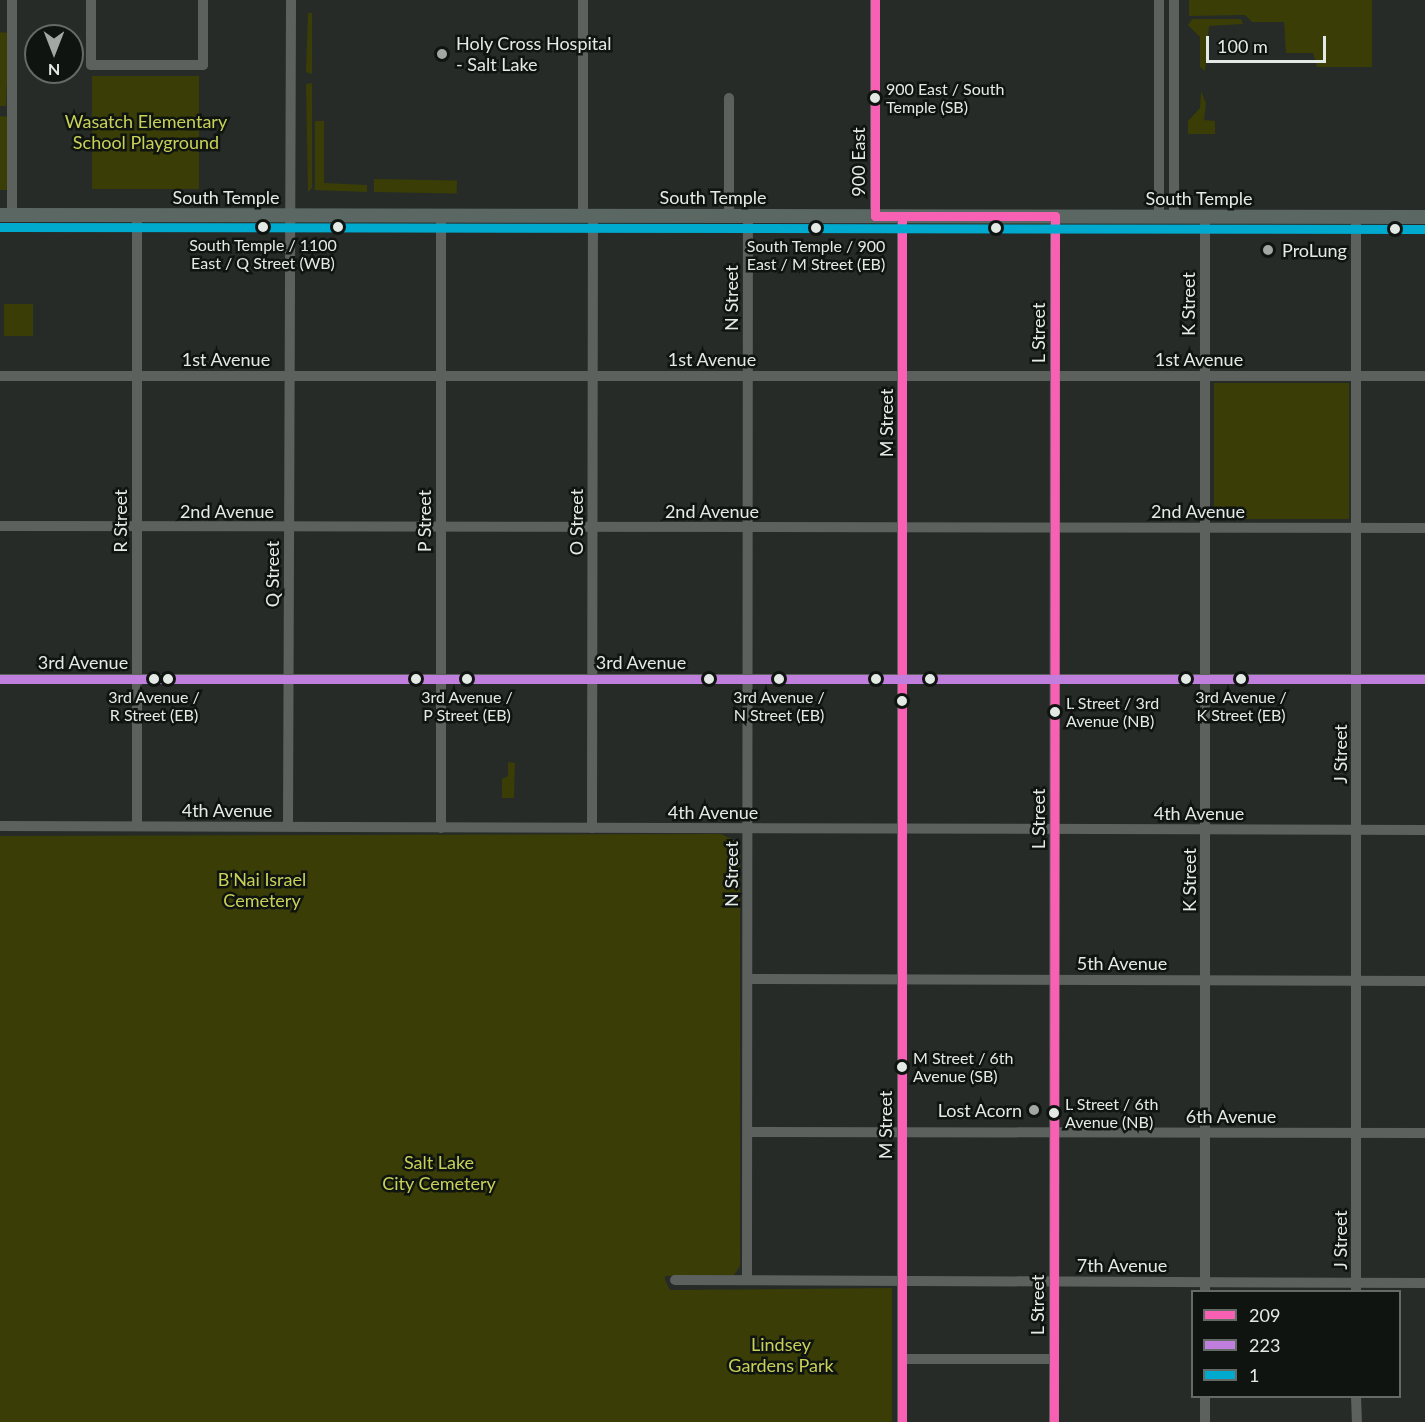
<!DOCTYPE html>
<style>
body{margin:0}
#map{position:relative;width:1425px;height:1422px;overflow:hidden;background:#262b27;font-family:Lato,sans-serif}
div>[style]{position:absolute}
.green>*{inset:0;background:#3a3d05;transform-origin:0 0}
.minor>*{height:10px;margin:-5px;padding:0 5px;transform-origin:5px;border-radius:5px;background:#5d615e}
.major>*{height:14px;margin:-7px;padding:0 7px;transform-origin:7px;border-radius:7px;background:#5a6762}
.bus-1>*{height:9px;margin:-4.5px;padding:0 4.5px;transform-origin:4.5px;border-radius:4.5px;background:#f860b3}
.bus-2>*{height:9px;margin:-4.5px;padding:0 4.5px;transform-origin:4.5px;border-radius:4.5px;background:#c07fdc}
.bus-3>*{height:9px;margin:-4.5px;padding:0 4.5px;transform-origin:4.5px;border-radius:4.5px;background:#00a9ce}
.dots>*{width:16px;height:16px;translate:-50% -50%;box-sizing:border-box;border:3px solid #101411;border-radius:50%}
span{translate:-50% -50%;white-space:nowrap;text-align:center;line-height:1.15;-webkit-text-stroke:5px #101411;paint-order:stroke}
.bus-label{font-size:16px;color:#e3eae5}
.left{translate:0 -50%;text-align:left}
.poi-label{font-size:18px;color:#e3eae5}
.right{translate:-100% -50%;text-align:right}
.park-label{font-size:18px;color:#c8d157}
.street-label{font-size:18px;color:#e3eae5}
.legend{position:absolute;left:1191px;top:1290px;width:210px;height:108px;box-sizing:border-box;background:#101411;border:2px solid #646a66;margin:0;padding:8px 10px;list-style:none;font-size:18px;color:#e3eae5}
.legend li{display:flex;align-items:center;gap:12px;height:30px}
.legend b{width:30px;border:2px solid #646a66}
.north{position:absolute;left:24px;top:24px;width:60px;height:60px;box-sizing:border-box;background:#101411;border:2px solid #646a66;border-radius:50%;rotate:180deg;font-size:16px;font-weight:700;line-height:24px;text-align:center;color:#e3eae5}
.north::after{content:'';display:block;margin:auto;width:21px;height:27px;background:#a1a7a2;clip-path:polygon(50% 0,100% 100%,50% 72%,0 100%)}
.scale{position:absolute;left:1206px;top:36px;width:120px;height:27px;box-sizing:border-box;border:3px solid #e3eae5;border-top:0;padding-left:8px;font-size:18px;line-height:21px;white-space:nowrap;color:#e3eae5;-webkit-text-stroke:4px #101411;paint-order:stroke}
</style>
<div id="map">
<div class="green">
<i style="clip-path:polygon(1189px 0,1372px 0,1372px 67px,1317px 67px,1313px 53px,1286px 53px,1284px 22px,1252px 22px,1245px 15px,1189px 16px)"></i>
<i style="clip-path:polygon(308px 13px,312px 13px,312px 74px,306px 72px)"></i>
<i style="clip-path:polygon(1192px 19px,1241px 19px,1243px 24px,1209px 26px,1205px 71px,1200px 67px,1200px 37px,1188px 25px)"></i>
<i style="clip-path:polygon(0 32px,9px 33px,6px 106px,0 106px)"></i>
<i style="left:92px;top:76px;width:107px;height:113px"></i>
<i style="clip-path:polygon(312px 83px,312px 188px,308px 192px,306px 84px)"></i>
<i style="clip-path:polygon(1201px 91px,1206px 103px,1204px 120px,1215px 121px,1215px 134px,1188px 134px,1188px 121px,1200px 108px)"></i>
<i style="clip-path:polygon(0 116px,9px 117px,7px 190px,0 190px)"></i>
<i style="clip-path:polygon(315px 121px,324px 121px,324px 183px,367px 185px,367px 192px,315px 190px)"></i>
<i style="left:374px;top:179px;width:83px;height:13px;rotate:1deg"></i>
<i style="left:4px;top:304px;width:29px;height:32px"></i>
<i style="left:1214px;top:383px;width:135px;height:136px"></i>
<i style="clip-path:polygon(508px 762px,515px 763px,514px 798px,502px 798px,502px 779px,508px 776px)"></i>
<i style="clip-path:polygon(721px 834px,738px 842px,740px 849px,740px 1266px,734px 1275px,665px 1276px,665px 1280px,670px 1290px,892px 1288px,892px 1422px,0 1422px,0 836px)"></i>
</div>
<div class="minor">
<i style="left:12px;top:0;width:215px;rotate:90deg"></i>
<i style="left:91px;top:0;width:65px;rotate:90deg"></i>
<i style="left:91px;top:65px;width:112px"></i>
<i style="left:203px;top:65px;width:65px;rotate:-90deg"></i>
<i style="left:1159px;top:0;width:216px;rotate:90deg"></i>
<i style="left:1174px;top:0;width:216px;rotate:90deg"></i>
<i style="left:729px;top:98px;width:117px;rotate:90deg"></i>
<i style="left:137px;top:215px;width:611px;rotate:90deg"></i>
<i style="left:441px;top:215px;width:613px;rotate:90deg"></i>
<i style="left:583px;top:215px;width:215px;rotate:-90deg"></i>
<i style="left:875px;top:216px;width:216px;rotate:-90deg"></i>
<i style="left:1205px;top:216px;width:1076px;rotate:90deg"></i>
<i style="left:0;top:376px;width:1425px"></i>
<i style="left:0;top:526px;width:1425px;rotate:0.08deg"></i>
<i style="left:0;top:679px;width:1425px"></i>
<i style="left:0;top:826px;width:1425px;rotate:0.16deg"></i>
<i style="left:288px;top:826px;width:826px;rotate:-89.79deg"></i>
<i style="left:592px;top:828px;width:613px;rotate:-89.91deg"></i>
<i style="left:748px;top:979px;width:677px;rotate:0.17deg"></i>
<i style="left:748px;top:1132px;width:677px;rotate:0.08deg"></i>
<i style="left:675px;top:1280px;width:750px;rotate:0.23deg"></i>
<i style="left:747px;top:1280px;width:1065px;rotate:-89.95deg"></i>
<i style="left:1356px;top:1292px;width:1076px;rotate:-90deg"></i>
<i style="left:902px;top:1359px;width:152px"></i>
<i style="left:1356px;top:1396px;width:26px;rotate:88deg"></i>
<i style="left:902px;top:1422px;width:1206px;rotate:-90deg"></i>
<i style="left:1054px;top:1422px;width:1206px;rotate:-89.95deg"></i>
<i style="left:1205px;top:1422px;width:26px;rotate:-90deg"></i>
</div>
<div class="major">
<i style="left:0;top:215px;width:1425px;rotate:0.08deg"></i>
</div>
<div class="bus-1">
<i style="left:875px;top:0;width:216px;rotate:90deg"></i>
<i style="left:875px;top:216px;width:180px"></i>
<i style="left:1055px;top:216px;width:1206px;rotate:90.05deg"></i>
<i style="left:902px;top:216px;width:1206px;rotate:90deg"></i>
</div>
<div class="bus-2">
<i style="left:0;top:679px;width:1425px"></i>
</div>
<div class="bus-3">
<i style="left:0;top:227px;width:1425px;rotate:0.08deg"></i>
</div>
<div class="dots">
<i style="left:442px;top:54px;background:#a1a7a2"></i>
<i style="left:875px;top:98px;background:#e3eae5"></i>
<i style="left:263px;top:227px;background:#e3eae5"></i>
<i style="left:338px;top:227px;background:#e3eae5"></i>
<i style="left:816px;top:228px;background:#e3eae5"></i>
<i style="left:996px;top:228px;background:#e3eae5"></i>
<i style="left:1395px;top:229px;background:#e3eae5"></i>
<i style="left:1268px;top:250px;background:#a1a7a2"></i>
<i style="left:154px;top:679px;background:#e3eae5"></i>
<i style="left:168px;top:679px;background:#e3eae5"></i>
<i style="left:416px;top:679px;background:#e3eae5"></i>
<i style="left:467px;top:679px;background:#e3eae5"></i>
<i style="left:709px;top:679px;background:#e3eae5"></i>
<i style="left:779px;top:679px;background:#e3eae5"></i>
<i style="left:876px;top:679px;background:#e3eae5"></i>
<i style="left:930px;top:679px;background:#e3eae5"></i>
<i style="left:1186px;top:679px;background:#e3eae5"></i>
<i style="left:1241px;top:679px;background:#e3eae5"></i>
<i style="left:902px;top:701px;background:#e3eae5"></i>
<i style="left:1055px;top:712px;background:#e3eae5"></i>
<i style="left:902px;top:1067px;background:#e3eae5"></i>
<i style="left:1034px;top:1110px;background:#a1a7a2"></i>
<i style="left:1054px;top:1113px;background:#e3eae5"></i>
</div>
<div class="bus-label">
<span class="left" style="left:886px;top:98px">900 East / South<br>Temple (SB)</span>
<span style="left:263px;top:254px">South Temple / 1100<br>East / Q Street (WB)</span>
<span style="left:816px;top:255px">South Temple / 900<br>East / M Street (EB)</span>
<span style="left:154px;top:706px">3rd Avenue /<br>R Street (EB)</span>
<span style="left:467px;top:706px">3rd Avenue /<br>P Street (EB)</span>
<span style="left:779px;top:706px">3rd Avenue /<br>N Street (EB)</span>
<span style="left:1241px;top:706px">3rd Avenue /<br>K Street (EB)</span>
<span class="left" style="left:1066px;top:712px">L Street / 3rd<br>Avenue (NB)</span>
<span class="left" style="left:913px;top:1067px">M Street / 6th<br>Avenue (SB)</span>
<span class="left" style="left:1065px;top:1113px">L Street / 6th<br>Avenue (NB)</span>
</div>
<div class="poi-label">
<span class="left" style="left:456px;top:54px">Holy Cross Hospital<br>- Salt Lake</span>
<span class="left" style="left:1282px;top:250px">ProLung</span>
<span class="right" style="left:1022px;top:1110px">Lost Acorn</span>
</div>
<div class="park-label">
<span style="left:146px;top:132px">Wasatch Elementary<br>School Playground</span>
<span style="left:262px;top:890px">B'Nai Israel<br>Cemetery</span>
<span style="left:439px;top:1173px">Salt Lake<br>City Cemetery</span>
<span style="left:781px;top:1355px">Lindsey<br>Gardens Park</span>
</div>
<div class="street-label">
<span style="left:858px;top:162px;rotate:-90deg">900 East</span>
<span style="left:226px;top:197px">South Temple</span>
<span style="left:713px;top:197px">South Temple</span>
<span style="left:1199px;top:198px">South Temple</span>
<span style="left:731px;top:298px;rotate:-90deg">N Street</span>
<span style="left:1188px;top:304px;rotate:-90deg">K Street</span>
<span style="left:1038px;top:333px;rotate:-90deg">L Street</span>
<span style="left:226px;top:359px">1st Avenue</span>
<span style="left:712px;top:359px">1st Avenue</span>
<span style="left:1199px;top:359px">1st Avenue</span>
<span style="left:886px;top:423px;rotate:-90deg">M Street</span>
<span style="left:227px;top:511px">2nd Avenue</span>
<span style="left:712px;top:511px">2nd Avenue</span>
<span style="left:1198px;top:511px">2nd Avenue</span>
<span style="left:120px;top:521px;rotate:-90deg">R Street</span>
<span style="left:424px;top:521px;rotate:-90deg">P Street</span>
<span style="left:576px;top:522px;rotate:-90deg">O Street</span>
<span style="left:272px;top:574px;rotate:-90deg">Q Street</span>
<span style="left:83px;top:662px">3rd Avenue</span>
<span style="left:641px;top:662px">3rd Avenue</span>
<span style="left:1340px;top:754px;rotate:-90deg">J Street</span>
<span style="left:227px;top:810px">4th Avenue</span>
<span style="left:713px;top:812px">4th Avenue</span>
<span style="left:1199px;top:813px">4th Avenue</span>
<span style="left:1038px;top:819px;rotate:-90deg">L Street</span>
<span style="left:731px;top:874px;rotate:-90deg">N Street</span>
<span style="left:1189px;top:880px;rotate:-90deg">K Street</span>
<span style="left:1122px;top:963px">5th Avenue</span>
<span style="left:1231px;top:1116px">6th Avenue</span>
<span style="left:885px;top:1125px;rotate:-90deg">M Street</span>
<span style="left:1340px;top:1240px;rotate:-90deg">J Street</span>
<span style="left:1122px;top:1265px">7th Avenue</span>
<span style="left:1037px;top:1305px;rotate:-90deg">L Street</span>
</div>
<ul class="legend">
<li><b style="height:8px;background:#f860b3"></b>209</li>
<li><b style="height:8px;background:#c07fdc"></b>223</li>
<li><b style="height:8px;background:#00a9ce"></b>1</li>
</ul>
<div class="north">N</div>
<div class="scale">100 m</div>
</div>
